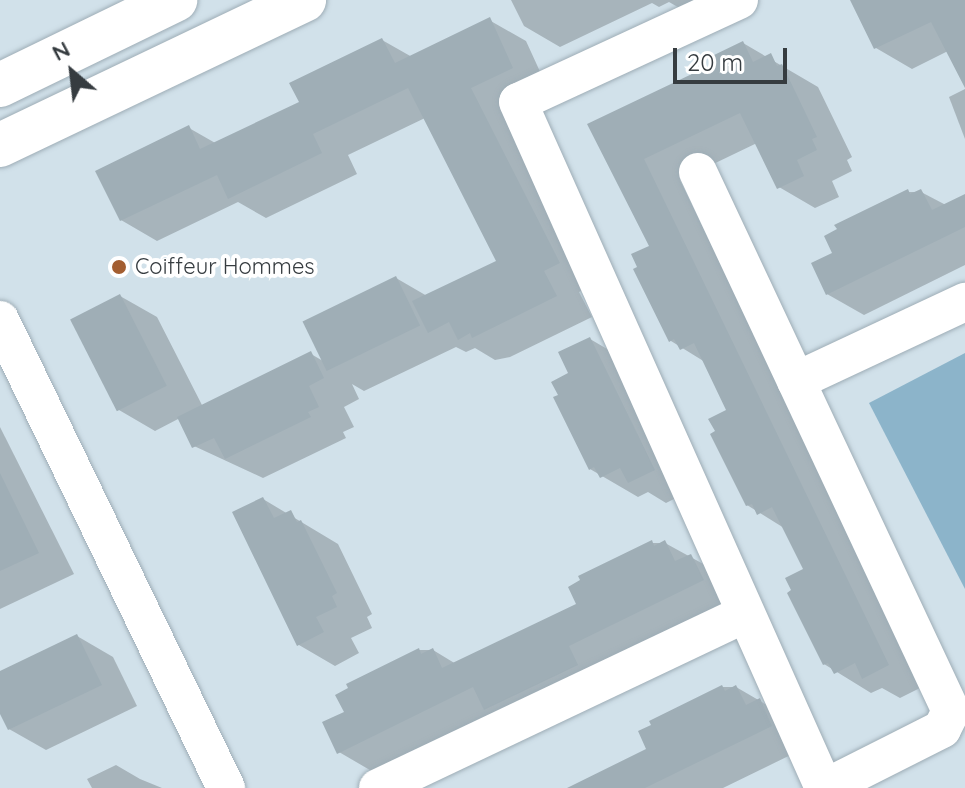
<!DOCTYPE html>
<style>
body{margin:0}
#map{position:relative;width:965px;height:788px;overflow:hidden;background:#d1e1ea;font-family:Quicksand,sans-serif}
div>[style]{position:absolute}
.green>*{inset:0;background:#8cb4ca}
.shadow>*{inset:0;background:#0003}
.building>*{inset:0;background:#9faeb6;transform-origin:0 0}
.roads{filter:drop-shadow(0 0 2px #9eadb6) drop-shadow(0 0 2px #9eadb6)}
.street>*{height:38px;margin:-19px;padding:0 19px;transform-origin:19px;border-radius:19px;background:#fff}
.secondary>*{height:44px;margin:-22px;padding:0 22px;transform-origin:22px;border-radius:22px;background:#fff}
.dots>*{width:22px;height:22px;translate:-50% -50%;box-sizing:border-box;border:4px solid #fff;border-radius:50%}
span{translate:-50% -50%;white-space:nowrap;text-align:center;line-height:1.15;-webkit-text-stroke:8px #fff;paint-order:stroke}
.poi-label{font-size:22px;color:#363c40}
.left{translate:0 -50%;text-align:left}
.north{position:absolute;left:32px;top:32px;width:80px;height:80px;-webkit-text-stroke:6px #fff;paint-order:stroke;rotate:332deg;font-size:22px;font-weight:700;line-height:32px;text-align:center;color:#363c40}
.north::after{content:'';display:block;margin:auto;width:28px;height:36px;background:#363c40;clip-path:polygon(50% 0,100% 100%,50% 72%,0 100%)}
.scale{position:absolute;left:673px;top:48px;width:114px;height:36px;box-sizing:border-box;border:4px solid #363c40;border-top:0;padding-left:10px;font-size:24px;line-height:28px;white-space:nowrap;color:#363c40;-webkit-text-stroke:6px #fff;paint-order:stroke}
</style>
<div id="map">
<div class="green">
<i style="clip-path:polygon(965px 353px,965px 589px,869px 403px)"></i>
</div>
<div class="shadow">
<i style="clip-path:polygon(511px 0,729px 0,690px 14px,669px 2px,659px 7px,652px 3px,560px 47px,524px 26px)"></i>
<i style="clip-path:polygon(852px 0,965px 0,965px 84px,948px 51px,912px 69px,876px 48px)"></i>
<i style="clip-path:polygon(489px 20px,526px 41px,548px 89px,506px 109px,595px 284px,579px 292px,592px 317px,510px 357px,495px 360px,475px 348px,466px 352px,456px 347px,364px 391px,352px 384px,359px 399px,344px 407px,354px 427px,343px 432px,346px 438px,263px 478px,194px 446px,180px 418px,155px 431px,119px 410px,120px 296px,157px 317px,203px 407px,311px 354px,323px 361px,396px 278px,427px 296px,499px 262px,425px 118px,348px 155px,357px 174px,266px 218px,238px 202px,157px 241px,121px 220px,189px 128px,217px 144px,301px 103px,382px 40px,412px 57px)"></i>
<i style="clip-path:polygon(743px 43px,818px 87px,852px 157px,847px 160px,852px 171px,832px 181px,839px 197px,815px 208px,779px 187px,757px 143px,680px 180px,924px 686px,900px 698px,882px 688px,871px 693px,824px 664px,805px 570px,784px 528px,747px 505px,728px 411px,705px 362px,671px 341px,651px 247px,590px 125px,718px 64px)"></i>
<i style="clip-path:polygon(965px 89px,965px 139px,949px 97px)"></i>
<i style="clip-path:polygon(908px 192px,921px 192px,965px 215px,965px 265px,864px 315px,827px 294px,835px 254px)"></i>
<i style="clip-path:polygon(590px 339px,626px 360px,690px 491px,666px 503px,648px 492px,638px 497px,590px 469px,571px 374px)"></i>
<i style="clip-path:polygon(0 427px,74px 574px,0 609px)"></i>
<i style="clip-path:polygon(263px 499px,338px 544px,372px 614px,367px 617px,372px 628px,351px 638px,359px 653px,335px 666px,299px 645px)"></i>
<i style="clip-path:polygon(652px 543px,665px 543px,727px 577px,739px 601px,375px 773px,339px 752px,346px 713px,419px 650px,433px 650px,456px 664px,578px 604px)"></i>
<i style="clip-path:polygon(77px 636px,113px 657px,137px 706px,46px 750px,9px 729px,0 709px,0 674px)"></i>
<i style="clip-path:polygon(722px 687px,736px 687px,796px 722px,807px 747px,723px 788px,570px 788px,649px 750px)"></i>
<i style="clip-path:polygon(116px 765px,140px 779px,162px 788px,92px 788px,87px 779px)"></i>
</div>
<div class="building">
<i style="clip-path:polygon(850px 0,965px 0,965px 88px,931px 22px,874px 49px)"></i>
<i style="clip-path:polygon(490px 17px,513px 68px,471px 88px,560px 263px,544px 271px,557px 296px,472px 338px,470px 333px,458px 340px,449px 322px,428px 333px,412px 301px,496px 261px,408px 88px,313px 134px,322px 153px,228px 199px,217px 175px,120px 221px,95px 171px,189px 125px,200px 149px,299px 102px,289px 83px,382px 38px,395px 63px)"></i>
<i style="clip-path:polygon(743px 41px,753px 62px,771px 53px,777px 66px,782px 64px,817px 137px,812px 139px,817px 150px,797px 160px,804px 176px,777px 189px,740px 113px,644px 159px,889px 665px,862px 679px,855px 663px,834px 674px,828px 663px,823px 665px,787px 593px,791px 590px,785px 578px,803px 569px,772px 507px,757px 515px,752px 504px,746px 506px,710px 434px,715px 431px,708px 419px,726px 410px,694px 343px,680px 350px,674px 339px,669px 342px,633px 269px,637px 267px,631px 254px,649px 246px,587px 124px,715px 63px,712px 56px)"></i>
<i style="clip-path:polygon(908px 189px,910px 194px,921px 189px,932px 210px,965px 194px,965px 227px,826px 295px,811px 263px,832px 253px,824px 236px,837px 229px,834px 225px)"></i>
<i style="left:396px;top:276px;width:55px;height:104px;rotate:64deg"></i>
<i style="left:120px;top:294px;width:103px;height:56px;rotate:63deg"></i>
<i style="clip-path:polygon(590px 337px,655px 470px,628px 483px,620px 468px,600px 478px,594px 467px,589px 470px,553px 397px,558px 395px,551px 382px,568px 373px,558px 352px)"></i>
<i style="clip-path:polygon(311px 351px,324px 378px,309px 386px,319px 407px,308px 412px,311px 417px,225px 459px,214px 438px,192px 448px,177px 417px)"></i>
<i style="clip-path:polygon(0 473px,39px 553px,0 571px)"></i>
<i style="clip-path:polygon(263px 497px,274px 518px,291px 510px,297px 522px,301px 520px,337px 593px,332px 596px,337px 607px,316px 617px,324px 632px,297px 646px,232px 512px)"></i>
<i style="clip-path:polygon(652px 540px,654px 546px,665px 540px,675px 561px,691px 554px,704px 580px,569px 646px,578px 665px,484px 710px,473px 687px,337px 754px,322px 722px,344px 712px,335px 695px,348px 688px,346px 684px,419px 648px,421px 654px,433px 648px,442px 668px,576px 604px,568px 587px,580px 580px,578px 576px)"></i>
<i style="clip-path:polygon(77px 634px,102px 685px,8px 730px,0 714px,0 671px)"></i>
<i style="clip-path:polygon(722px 685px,725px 691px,736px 685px,746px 705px,760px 698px,772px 726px,645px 788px,567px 788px,646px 749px,638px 731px,651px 725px,649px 721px)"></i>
</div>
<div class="roads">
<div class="street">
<i style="left:739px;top:0;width:243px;rotate:155.2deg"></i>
<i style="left:518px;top:102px;width:751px;rotate:65.96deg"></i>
<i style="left:698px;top:172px;width:595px;rotate:64.86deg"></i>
<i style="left:951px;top:711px;width:20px;rotate:117deg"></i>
<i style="left:942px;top:729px;width:131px;rotate:153.2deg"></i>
<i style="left:0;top:320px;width:520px;rotate:64.22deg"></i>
<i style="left:796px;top:381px;width:187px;rotate:-25.1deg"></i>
<i style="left:378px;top:788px;width:404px;rotate:-25.4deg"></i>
</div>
<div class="secondary">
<i style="left:0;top:85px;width:195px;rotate:-25.9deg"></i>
<i style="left:0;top:145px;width:337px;rotate:-25.5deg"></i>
</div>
</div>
<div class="dots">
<i style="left:119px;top:267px;background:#a35e31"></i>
</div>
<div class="poi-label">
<span class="left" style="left:135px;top:267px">Coiffeur Hommes</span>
</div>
<div class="north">N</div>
<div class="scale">20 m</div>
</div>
